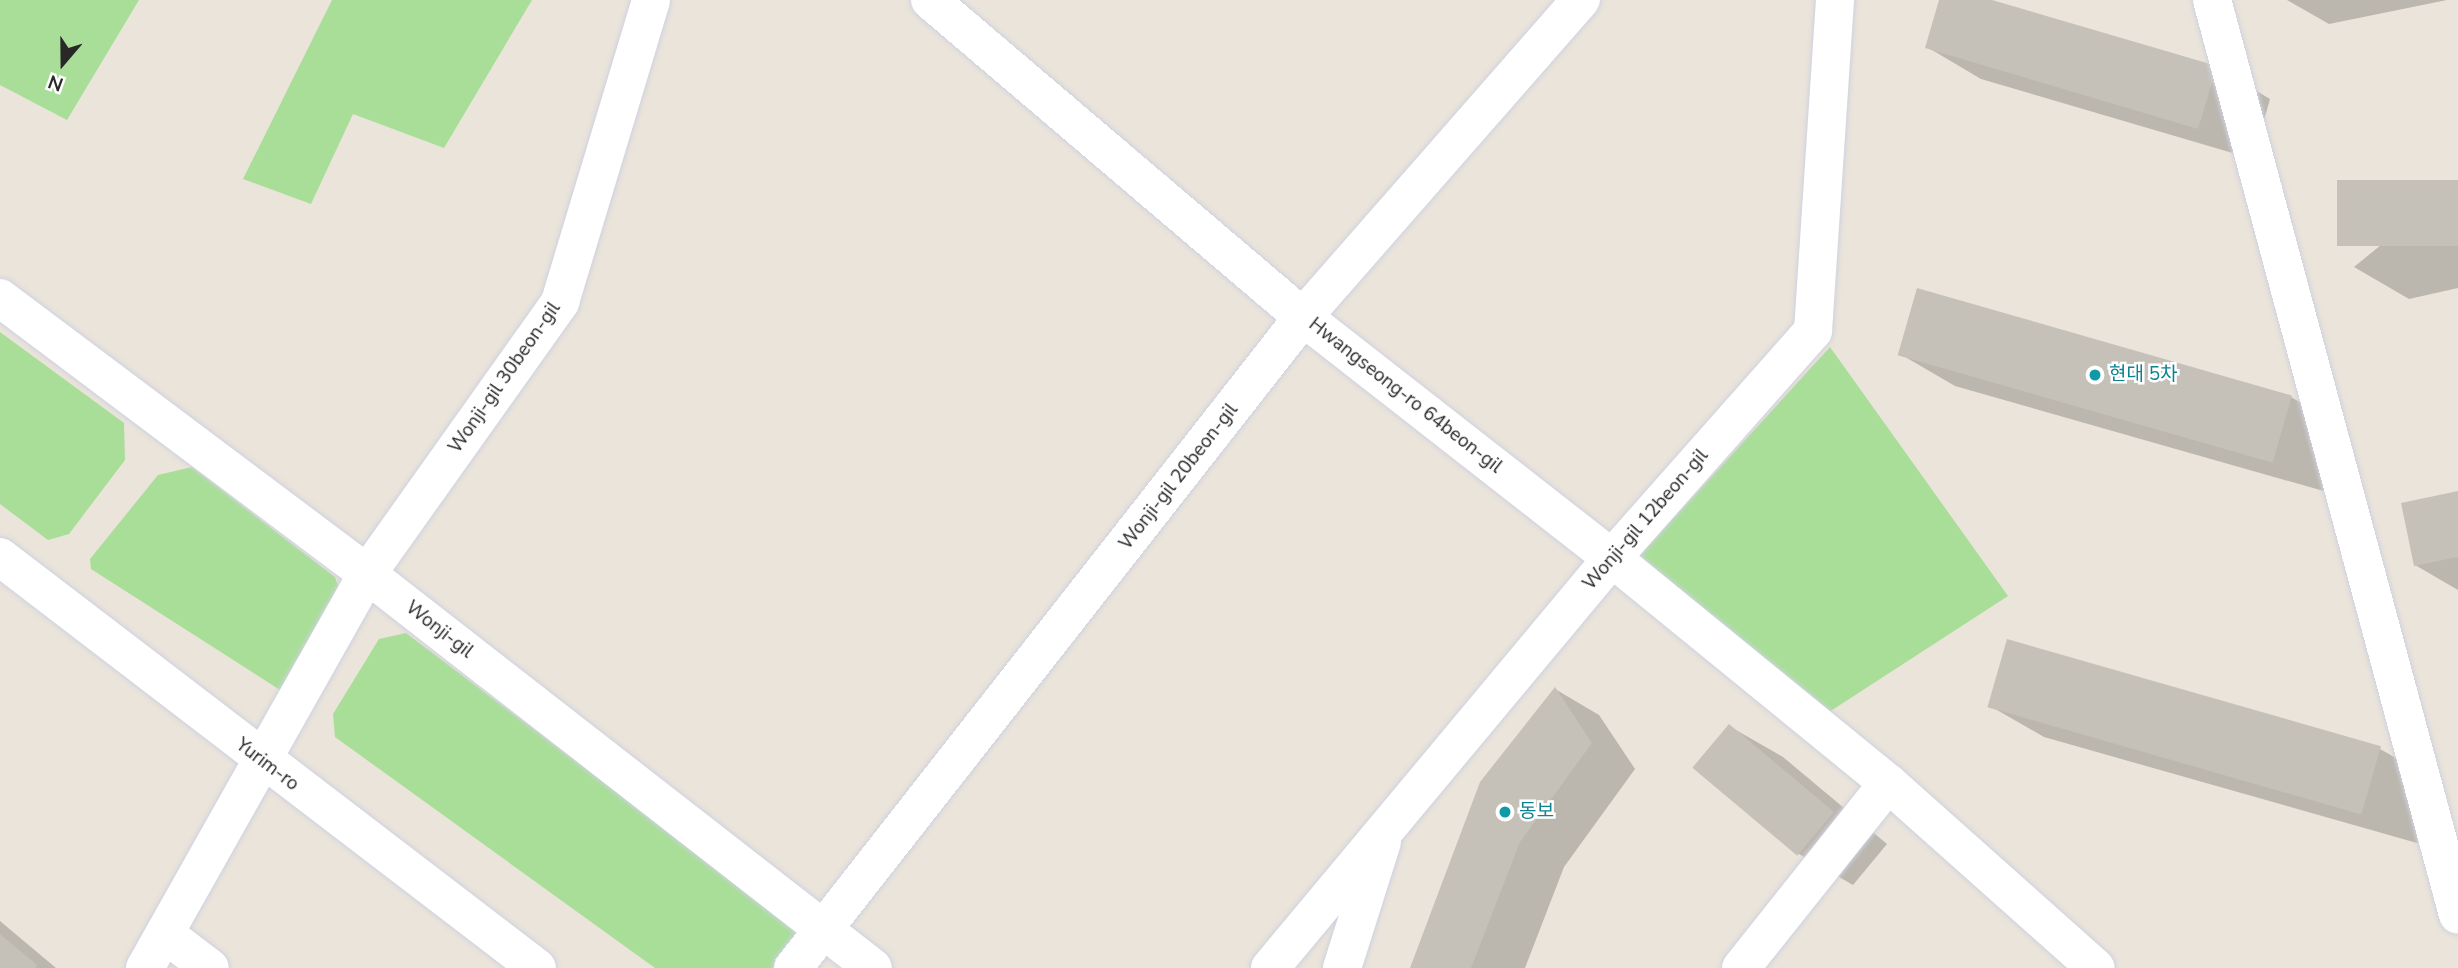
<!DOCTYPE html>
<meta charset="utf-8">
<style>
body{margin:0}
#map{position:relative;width:2458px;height:968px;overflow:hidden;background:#eae4da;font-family:"Nunito Sans","Noto Sans KR",sans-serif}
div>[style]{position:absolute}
.green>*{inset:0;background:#a9de98}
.shadow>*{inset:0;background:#0003}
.building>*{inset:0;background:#c5c1b9;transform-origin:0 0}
.roads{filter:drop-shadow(0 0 2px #cfd1e0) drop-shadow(0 0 2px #cfd1e0)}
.minor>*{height:38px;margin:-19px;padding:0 19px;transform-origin:19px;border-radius:19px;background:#fff}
.dots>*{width:19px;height:19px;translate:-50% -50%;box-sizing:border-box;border:4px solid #fff;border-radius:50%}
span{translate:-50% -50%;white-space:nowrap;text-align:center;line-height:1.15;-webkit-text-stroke:5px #fff;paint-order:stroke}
.culture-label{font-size:19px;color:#0d838f}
.left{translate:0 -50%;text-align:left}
.street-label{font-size:19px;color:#282828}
.north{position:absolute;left:28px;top:28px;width:70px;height:70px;-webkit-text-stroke:5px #fff;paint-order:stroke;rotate:200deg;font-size:19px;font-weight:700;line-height:28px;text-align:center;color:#282828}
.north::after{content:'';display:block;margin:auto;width:24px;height:32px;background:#282828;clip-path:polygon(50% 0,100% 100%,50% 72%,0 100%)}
</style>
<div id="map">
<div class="green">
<i style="clip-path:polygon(0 0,139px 0,67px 120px,0 85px)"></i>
<i style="clip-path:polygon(332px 0,532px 0,444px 148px,353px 114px,311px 204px,243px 179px)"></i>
<i style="clip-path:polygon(0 332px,124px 423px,125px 460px,69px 534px,48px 540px,0 504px)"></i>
<i style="clip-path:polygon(1830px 347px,2008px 596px,1826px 714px,1637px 558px)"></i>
<i style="clip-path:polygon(192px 467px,335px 577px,344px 602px,291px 697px,91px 569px,90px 559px,158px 475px)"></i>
<i style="clip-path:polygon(406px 633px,789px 921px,800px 940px,780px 968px,655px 968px,335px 737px,333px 714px,379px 639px)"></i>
</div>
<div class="shadow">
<i style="clip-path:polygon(1941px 0,1985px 0,2216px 67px,2270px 99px,2253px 159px,1981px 79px,1927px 47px)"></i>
<i style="clip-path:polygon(2287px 0,2447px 0,2329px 24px)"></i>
<i style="clip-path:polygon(2458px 182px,2458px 288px,2409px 299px,2354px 267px)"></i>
<i style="clip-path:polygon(1900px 354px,2291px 397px,2346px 429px,2327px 492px,1955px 386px)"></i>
<i style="clip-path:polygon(2458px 493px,2458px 590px,2415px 565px)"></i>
<i style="clip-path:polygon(1555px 689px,1599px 715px,1635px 769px,1564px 867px,1525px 968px,1411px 968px)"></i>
<i style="clip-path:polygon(1990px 706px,2380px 749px,2435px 780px,2417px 843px,2044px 737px)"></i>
<i style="clip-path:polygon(1729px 726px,1783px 757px,1887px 844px,1853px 885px,1799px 854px,1695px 767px)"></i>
<i style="clip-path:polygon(0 921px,56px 968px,0 968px)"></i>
</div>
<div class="building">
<i style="clip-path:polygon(1939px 0,1992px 0,2217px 66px,2198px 129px,1925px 48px)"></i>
<i style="left:2458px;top:180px;width:66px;height:121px;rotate:90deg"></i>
<i style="left:1917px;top:288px;width:390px;height:70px;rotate:16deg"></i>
<i style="clip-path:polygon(2458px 491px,2458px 557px,2414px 566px,2401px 503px)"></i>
<i style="left:2007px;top:639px;width:389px;height:71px;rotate:16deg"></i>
<i style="clip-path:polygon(1555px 687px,1592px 743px,1520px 842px,1471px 968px,1410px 968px,1480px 782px)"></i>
<i style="left:1729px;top:724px;width:137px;height:57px;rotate:40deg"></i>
<i style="clip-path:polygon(0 934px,37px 965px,35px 968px,0 968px)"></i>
</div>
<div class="roads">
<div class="minor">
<i style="left:930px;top:0;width:490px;rotate:40.4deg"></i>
<i style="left:1303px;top:317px;width:392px;rotate:38deg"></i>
<i style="left:1612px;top:558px;width:356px;rotate:39.2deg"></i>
<i style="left:1888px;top:783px;width:278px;rotate:41.7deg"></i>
<i style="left:2212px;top:0;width:947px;rotate:74.95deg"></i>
<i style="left:0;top:298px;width:459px;rotate:36.9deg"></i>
<i style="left:367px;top:574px;width:641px;rotate:37.91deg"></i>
<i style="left:0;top:557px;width:676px;rotate:37.43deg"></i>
<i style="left:165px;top:934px;width:56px;rotate:37.1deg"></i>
<i style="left:145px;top:968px;width:452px;rotate:-60.6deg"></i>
<i style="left:367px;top:574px;width:334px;rotate:-54.6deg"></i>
<i style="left:560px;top:302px;width:315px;rotate:-73.2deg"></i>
<i style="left:793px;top:968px;width:827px;rotate:-51.92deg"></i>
<i style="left:1303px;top:317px;width:422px;rotate:-48.8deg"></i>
<i style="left:1270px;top:968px;width:534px;rotate:-50.17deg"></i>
<i style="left:1612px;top:558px;width:303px;rotate:-48.5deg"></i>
<i style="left:1813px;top:331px;width:332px;rotate:-86.2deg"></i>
<i style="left:1342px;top:968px;width:132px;rotate:-72.4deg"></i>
<i style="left:1741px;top:968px;width:236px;rotate:-51.5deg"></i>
</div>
</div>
<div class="dots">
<i style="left:2095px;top:375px;background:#0f9aa8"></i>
<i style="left:1505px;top:812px;background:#0f9aa8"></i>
</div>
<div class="culture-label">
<span class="left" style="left:2109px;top:375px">현대 5차</span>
<span class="left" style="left:1519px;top:812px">동보</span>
</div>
<div class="street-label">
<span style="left:505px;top:378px;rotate:-55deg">Wonji-gil 30beon-gil</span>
<span style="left:1405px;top:396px;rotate:38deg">Hwangseong-ro 64beon-gil</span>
<span style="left:1179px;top:477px;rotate:-52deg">Wonji-gil 20beon-gil</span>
<span style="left:1646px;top:520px;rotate:-49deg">Wonji-gil 12beon-gil</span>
<span style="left:439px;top:630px;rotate:38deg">Wonji-gil</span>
<span style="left:267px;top:765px;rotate:37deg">Yurim-ro</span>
</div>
<div class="north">N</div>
</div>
